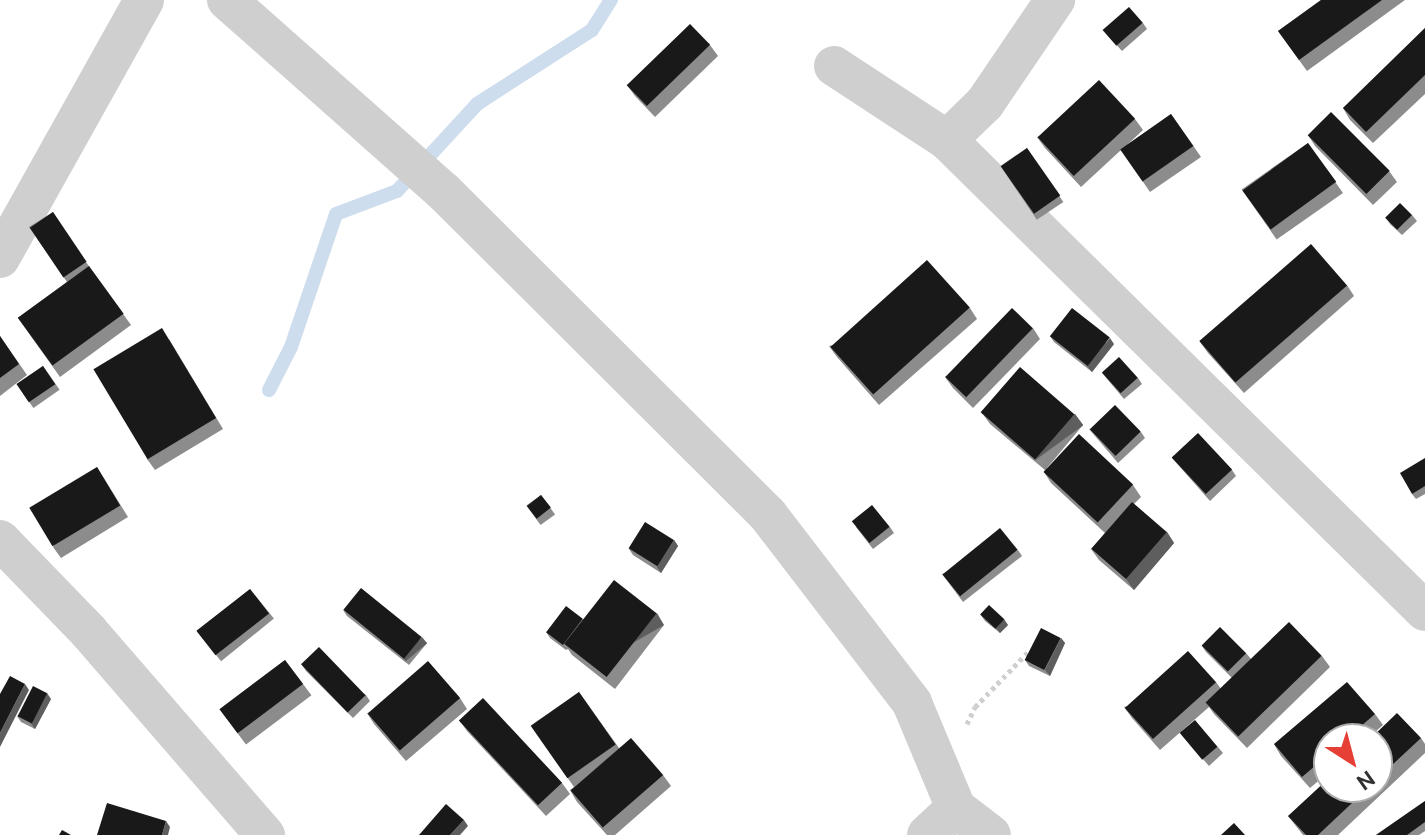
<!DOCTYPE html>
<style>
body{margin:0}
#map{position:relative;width:1425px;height:835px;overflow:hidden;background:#fff;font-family:Ubuntu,sans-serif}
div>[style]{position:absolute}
.stream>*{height:14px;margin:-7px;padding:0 7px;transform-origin:7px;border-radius:7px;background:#cddded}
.path>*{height:5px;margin-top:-2.5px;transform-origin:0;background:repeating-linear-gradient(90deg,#cfcfcf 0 4px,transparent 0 8px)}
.minor>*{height:40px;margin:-20px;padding:0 20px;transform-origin:20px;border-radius:20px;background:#cfcfcf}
.wall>*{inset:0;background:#8c8c8c;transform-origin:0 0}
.shaded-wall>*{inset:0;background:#5e5e5e;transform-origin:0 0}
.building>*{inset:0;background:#191919;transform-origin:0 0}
span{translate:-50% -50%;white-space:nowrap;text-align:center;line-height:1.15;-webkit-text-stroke:8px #fff;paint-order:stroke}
.north{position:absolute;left:1313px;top:723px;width:80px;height:80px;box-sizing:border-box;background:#fff;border:2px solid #adadad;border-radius:50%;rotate:144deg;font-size:22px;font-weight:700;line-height:32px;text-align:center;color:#323232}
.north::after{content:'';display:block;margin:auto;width:28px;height:36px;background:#e64036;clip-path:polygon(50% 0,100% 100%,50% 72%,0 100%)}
</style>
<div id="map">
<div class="stream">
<i style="left:269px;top:390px;width:48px;rotate:-62.9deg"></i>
<i style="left:291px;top:347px;width:140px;rotate:-71.3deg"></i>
<i style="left:336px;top:214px;width:65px;rotate:-20.7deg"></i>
<i style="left:397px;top:191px;width:118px;rotate:-47.4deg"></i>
<i style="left:477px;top:104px;width:137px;rotate:-32.8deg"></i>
<i style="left:592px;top:30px;width:36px;rotate:-58deg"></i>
</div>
<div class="path">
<i style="left:967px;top:724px;width:19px;rotate:-65deg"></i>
<i style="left:975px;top:707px;width:76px;rotate:-46.1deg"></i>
</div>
<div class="minor">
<i style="left:227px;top:0;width:290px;rotate:41.5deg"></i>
<i style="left:444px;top:192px;width:457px;rotate:44.9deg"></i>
<i style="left:768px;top:515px;width:237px;rotate:52.5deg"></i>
<i style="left:912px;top:703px;width:114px;rotate:67.3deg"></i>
<i style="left:834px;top:66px;width:135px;rotate:33.2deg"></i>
<i style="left:947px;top:140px;width:671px;rotate:44.58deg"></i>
<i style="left:947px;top:140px;width:53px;rotate:-44.2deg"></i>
<i style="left:985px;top:103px;width:125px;rotate:-55.8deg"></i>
<i style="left:0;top:258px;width:295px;rotate:-60.8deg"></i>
<i style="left:0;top:540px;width:128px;rotate:45.9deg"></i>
<i style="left:89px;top:632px;width:269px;rotate:49.1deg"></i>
<i style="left:927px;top:835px;width:40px;rotate:-43deg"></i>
<i style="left:956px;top:808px;width:44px;rotate:37.6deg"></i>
</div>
<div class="wall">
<i style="clip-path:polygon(1321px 0,1405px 0,1307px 71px,1278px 31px)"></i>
<i style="clip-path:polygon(1143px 23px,1147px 29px,1122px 51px,1103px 30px)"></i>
<i style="clip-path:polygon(1425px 28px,1425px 94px,1373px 143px,1350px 120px,1343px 108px)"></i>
<i style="clip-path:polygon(710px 45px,718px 56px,655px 117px,635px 96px,627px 85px)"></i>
<i style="clip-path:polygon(1171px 114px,1201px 157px,1150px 192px,1121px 150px,1081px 187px,1045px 148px,1037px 137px,1135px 119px,1143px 130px,1127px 145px)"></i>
<i style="clip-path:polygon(1308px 135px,1389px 171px,1397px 182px,1373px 205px,1315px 146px)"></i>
<i style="left:1308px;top:143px;width:61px;height:81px;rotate:55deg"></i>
<i style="left:1027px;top:148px;width:65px;height:32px;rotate:56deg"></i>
<i style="clip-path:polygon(53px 212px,90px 268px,131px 325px,60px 377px,18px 318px,67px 282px,29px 227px)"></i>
<i style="clip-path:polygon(1412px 215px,1417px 221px,1402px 235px,1390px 224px,1386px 218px)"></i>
<i style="clip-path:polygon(1347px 285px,1354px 296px,1244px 393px,1208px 353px,1200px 342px)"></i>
<i style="clip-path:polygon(970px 308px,977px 319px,879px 405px,837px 357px,829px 346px)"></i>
<i style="clip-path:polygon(1033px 328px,1040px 339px,973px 408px,953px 388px,945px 377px)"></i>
<i style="clip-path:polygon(0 336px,27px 375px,0 396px)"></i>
<i style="clip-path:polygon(1050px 336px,1114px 344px,1092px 372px,1054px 342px)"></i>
<i style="clip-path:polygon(169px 339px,223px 429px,155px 470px,147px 459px)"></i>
<i style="left:43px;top:366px;width:29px;height:32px;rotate:55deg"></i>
<i style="clip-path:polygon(1102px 373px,1138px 378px,1142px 384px,1124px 399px)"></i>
<i style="clip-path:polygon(982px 413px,1075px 414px,1083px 425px,1047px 468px,1133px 485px,1141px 497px,1134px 504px,1167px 532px,1174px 543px,1134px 590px,1099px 560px,1091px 549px,1105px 533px,1051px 483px,1044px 472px,1045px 470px,990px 424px)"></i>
<i style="clip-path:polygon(1089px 429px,1141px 432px,1145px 438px,1118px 463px)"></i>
<i style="clip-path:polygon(1172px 458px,1232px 470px,1236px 476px,1210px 501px)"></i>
<i style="clip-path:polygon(1425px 458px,1425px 494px,1416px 499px,1412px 494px)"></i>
<i style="clip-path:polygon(97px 467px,128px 517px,61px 558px,53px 547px)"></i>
<i style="left:541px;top:495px;width:24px;height:18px;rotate:54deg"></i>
<i style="clip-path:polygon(856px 527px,890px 527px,894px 533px,873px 549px)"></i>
<i style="clip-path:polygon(674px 540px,678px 546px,661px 573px,633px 555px,629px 549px)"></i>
<i style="clip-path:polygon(1018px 550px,1022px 556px,963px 602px,942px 574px)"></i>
<i style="left:250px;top:589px;width:38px;height:68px;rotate:51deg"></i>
<i style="clip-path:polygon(343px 610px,427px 643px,409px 665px,347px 616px)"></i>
<i style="clip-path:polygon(981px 615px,1008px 625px,1000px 633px,985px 621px)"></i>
<i style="clip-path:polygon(583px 619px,664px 625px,615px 689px,572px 655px,568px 649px,566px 650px,550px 638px,546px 632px)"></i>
<i style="clip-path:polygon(1061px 638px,1065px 643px,1050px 676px,1029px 666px,1025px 660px)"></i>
<i style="clip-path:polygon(1202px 646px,1246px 653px,1251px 659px,1322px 656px,1330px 667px,1247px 748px,1214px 714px,1209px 707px,1160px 750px,1132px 718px,1124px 707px,1216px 682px,1221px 689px,1232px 678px,1206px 652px)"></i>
<i style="left:285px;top:660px;width:44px;height:82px;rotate:53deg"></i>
<i style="clip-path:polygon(302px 665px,366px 695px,370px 701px,353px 718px,306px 671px)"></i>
<i style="clip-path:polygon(579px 692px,619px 748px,663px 775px,671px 786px,615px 835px,607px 835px,577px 802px,570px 790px,574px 787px,532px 727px)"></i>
<i style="clip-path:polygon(460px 698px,467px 709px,406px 761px,374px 724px,367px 713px)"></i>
<i style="clip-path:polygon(51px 699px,35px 729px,21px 722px,17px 716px)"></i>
<i style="clip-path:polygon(1375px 714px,1383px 725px,1367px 739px,1329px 739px,1329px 772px,1310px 788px,1281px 756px,1274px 744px)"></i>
<i style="clip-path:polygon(459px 720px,562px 783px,570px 794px,546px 816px,467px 731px)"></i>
<i style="clip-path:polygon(1180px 733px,1218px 747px,1223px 753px,1209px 766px)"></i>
<i style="clip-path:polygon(1421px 738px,1425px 744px,1425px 753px,1338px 835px,1303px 835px,1288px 816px,1329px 787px,1377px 787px,1377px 739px)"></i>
<i style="clip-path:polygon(1425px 801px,1425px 831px,1419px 835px,1376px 835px)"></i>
</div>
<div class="shaded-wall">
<i style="clip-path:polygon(1110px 338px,1114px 344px,1092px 372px,1087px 366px)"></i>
<i style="left:1075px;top:414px;width:14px;height:59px;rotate:54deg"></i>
<i style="clip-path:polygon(1167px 532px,1174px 543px,1134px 590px,1126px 579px)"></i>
<i style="clip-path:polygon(674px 540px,678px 546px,661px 573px,657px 567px)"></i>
<i style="left:657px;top:613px;width:14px;height:82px;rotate:60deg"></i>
<i style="clip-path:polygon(1004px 619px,1008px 625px,1000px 633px,996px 628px)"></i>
<i style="left:422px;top:637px;width:8px;height:28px;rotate:50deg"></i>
<i style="clip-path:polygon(1061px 638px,1065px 643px,1050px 676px,1045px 670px)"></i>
<i style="clip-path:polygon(25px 684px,29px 690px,0 747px,0 733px)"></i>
<i style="clip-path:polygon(47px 693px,51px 699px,35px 729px,31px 723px)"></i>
<i style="clip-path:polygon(464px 820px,468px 826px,460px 835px,450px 835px)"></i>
<i style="clip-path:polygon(166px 821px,170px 827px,168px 835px,162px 835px)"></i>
</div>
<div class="building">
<i style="clip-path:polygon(1321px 0,1382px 0,1299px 60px,1278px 31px)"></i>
<i style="left:1129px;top:7px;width:21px;height:35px;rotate:49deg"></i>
<i style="left:690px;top:24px;width:29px;height:88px;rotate:46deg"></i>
<i style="clip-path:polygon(1425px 28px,1425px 75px,1366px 132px,1343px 108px)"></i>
<i style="left:1099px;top:80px;width:53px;height:84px;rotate:47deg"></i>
<i style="left:1331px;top:112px;width:83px;height:33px;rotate:45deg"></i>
<i style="left:1171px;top:114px;width:39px;height:62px;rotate:55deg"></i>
<i style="left:1308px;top:143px;width:48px;height:81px;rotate:54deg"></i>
<i style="left:1027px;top:148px;width:58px;height:32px;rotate:55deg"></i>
<i style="left:1400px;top:203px;width:17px;height:21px;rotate:45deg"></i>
<i style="left:53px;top:212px;width:60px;height:28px;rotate:56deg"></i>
<i style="left:1311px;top:244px;width:55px;height:148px;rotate:49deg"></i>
<i style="left:927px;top:260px;width:64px;height:130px;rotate:48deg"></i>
<i style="left:89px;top:266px;width:59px;height:88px;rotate:54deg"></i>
<i style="left:1012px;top:308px;width:29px;height:96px;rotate:44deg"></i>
<i style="left:1072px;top:308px;width:48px;height:36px;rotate:38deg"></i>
<i style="left:162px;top:328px;width:105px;height:80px;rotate:59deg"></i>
<i style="clip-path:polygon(0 336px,19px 364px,0 378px)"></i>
<i style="left:1119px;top:357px;width:28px;height:23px;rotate:48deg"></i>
<i style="left:43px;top:366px;width:22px;height:32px;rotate:56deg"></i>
<i style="left:1020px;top:367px;width:72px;height:60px;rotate:41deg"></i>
<i style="left:1115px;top:405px;width:37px;height:35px;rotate:46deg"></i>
<i style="left:1198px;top:433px;width:50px;height:36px;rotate:47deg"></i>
<i style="left:1079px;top:434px;width:74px;height:52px;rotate:43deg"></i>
<i style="clip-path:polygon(1425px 458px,1425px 486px,1412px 494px,1400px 473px)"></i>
<i style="left:97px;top:467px;width:45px;height:79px;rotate:59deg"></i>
<i style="left:541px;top:495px;width:16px;height:18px;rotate:52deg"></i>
<i style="left:1132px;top:502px;width:46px;height:62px;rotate:41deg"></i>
<i style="left:872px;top:505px;width:28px;height:26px;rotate:51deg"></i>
<i style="left:645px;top:522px;width:34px;height:31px;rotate:32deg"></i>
<i style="left:1000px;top:528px;width:28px;height:74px;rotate:51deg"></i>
<i style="left:614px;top:580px;width:54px;height:81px;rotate:38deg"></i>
<i style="left:361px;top:588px;width:78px;height:28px;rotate:39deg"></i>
<i style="left:250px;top:589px;width:31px;height:68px;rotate:52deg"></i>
<i style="left:989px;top:605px;width:21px;height:13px;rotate:43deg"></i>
<i style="left:566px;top:606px;width:21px;height:33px;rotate:37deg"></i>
<i style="left:1289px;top:622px;width:47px;height:116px;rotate:46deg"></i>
<i style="left:1220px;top:627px;width:37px;height:26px;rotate:45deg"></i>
<i style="left:1041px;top:628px;width:22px;height:36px;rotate:27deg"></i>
<i style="left:319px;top:647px;width:67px;height:25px;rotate:46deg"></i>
<i style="left:1188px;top:651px;width:42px;height:85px;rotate:48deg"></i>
<i style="left:285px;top:660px;width:30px;height:82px;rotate:53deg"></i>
<i style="left:428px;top:661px;width:49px;height:80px;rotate:49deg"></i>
<i style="clip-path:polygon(10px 676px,25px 684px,0 733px,0 694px)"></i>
<i style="clip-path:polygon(1347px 682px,1375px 714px,1346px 739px,1329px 739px,1329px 754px,1302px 777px,1274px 744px)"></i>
<i style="left:33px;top:686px;width:16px;height:34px;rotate:27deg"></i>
<i style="left:579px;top:692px;width:64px;height:59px;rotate:55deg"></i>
<i style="left:483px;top:698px;width:116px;height:33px;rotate:47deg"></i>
<i style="clip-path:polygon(1397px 713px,1421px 738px,1377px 779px,1377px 739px,1370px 739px)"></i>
<i style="left:1195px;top:720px;width:35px;height:20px;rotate:50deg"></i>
<i style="left:631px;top:738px;width:49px;height:80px;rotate:49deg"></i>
<i style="clip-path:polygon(1329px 778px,1329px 787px,1369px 787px,1318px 835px,1306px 835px,1288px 816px)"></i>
<i style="clip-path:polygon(1425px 801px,1425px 822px,1407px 835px,1376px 835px)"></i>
<i style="clip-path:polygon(107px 803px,166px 821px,162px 835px,97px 835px)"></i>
<i style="clip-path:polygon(446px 804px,464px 820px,450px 835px,419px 835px)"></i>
<i style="clip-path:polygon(1234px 823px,1245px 835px,1221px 835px)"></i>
<i style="clip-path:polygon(62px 830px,71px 835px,59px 835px)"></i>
</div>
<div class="north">N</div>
</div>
